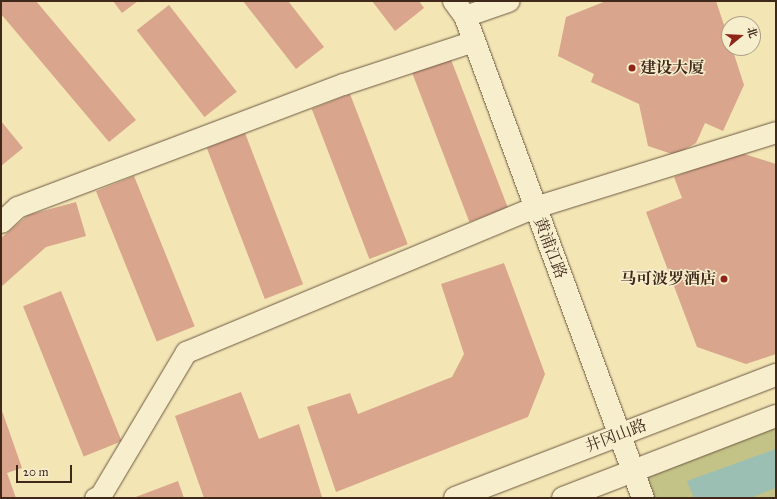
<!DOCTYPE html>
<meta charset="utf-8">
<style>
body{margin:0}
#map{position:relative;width:777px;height:499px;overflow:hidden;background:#f3e5b4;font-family:"IM FELL Great Primer","Noto Serif SC",serif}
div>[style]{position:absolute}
.green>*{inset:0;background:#c3c287}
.water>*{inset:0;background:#9bbfb2}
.canal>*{height:20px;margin:-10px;padding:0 10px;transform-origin:10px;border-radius:10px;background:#9bbfb2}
.building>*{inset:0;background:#d9a58c;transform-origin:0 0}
.roads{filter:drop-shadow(0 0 1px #6d5841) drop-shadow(0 0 1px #6d5841)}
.minor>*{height:21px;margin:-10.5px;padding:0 10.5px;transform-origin:10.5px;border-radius:10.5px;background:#f7eece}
.tertiary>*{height:22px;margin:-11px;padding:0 11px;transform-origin:11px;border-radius:11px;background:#f7eece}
.secondary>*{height:22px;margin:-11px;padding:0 11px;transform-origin:11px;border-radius:11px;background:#f7eece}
.dots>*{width:11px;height:11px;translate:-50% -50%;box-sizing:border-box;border:2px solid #f7eece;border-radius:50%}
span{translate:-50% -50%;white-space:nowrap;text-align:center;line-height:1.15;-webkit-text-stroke:3px #f7eece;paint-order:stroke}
.poi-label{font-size:16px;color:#40291b;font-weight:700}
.left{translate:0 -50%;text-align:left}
.right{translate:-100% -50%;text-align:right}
.street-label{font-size:16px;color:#40291b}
.frame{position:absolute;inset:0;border:2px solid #40291b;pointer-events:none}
.north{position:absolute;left:721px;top:16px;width:40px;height:40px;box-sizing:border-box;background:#f7eece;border:1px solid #ae9f86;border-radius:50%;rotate:72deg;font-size:11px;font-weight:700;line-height:16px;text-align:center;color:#40291b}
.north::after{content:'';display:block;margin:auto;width:14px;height:18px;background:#8f2418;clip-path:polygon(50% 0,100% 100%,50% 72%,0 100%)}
.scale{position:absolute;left:16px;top:465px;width:56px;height:18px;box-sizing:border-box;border:2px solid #40291b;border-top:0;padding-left:5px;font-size:12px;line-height:14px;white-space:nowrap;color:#40291b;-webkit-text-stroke:3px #f7eece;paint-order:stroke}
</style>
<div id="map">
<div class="green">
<i style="clip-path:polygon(776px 416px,776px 498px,643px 498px,634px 471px)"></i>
</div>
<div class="water">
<i style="clip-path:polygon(776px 449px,776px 477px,757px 485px,745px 498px,694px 498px,687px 481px)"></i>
</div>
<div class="canal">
<i style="left:723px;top:498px;width:57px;rotate:-21.6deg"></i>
</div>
<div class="building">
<i style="clip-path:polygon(1px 1px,36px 1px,136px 120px,109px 142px,1px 14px)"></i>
<i style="clip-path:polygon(113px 1px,138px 1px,122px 13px)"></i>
<i style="clip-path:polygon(243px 1px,288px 1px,324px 47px,296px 69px)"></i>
<i style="clip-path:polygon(372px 1px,419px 1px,424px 8px,395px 31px)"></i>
<i style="clip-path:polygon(606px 1px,716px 1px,729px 40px,729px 48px,732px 48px,744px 85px,723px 131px,705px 123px,696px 143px,675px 155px,648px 146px,639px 104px,591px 82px,594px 74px,558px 56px,566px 17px)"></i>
<i style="left:169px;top:5px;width:110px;height:41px;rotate:52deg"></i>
<i style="left:450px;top:57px;width:161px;height:41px;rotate:69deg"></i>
<i style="left:350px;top:94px;width:161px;height:41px;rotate:69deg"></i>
<i style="clip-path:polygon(1px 121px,23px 148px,1px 166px)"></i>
<i style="left:245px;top:133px;width:162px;height:41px;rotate:69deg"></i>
<i style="clip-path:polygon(738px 152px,776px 164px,776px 354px,746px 364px,697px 347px,646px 212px,682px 198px,674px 177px)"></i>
<i style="left:134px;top:176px;width:162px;height:41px;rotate:68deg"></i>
<i style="clip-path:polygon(76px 202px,86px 236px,46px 247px,1px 287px,1px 238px,28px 215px)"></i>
<i style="clip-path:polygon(504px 263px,545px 374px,528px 417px,336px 492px,307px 407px,350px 393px,358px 414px,452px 377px,464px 354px,441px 284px)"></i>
<i style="left:61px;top:291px;width:162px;height:41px;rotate:68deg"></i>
<i style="clip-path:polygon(241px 392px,259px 439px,299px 424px,322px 497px,204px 498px,175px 416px)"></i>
<i style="clip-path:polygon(1px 408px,22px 468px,7px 473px,16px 498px,1px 498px)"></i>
<i style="clip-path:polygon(178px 481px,184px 498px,133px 498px)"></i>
</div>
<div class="roads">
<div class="minor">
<i style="left:465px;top:16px;width:46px;rotate:-19.2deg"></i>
<i style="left:1px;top:222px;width:22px;rotate:-43deg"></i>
<i style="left:17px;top:207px;width:348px;rotate:-20.7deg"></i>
<i style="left:343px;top:84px;width:138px;rotate:-18.2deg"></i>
<i style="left:95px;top:498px;width:5px;rotate:-22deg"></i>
<i style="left:100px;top:496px;width:168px;rotate:-59.2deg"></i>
<i style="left:186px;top:352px;width:378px;rotate:-22.6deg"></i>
<i style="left:535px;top:207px;width:252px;rotate:-17.3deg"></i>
</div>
<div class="tertiary">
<i style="left:454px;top:1px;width:19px;rotate:54deg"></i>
<i style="left:465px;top:16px;width:514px;rotate:69.73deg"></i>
</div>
<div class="secondary">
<i style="left:455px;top:498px;width:344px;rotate:-21deg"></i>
<i style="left:563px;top:498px;width:228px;rotate:-21.1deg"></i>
</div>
</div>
<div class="dots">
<i style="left:632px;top:68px;background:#8f2418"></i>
<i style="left:724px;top:279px;background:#8f2418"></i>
</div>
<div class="poi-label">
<span class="left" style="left:640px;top:68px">建设大厦</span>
<span class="right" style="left:716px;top:279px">马可波罗酒店</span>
</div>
<div class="street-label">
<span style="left:550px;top:248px;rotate:69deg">黄浦江路</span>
<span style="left:616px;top:436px;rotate:-21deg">井冈山路</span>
</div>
<div class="frame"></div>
<div class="north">北</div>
<div class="scale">20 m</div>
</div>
